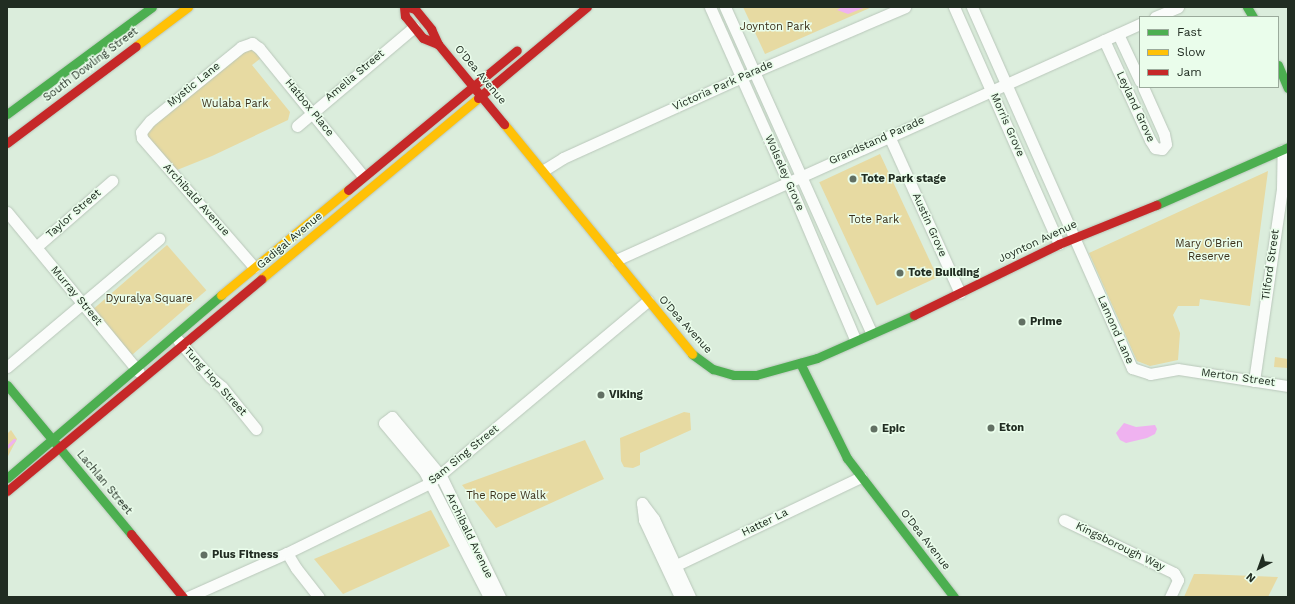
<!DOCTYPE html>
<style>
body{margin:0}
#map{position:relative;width:1295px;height:604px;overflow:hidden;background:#dbeddc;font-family:"Work Sans",sans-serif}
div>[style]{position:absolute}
.green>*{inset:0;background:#e7daa2;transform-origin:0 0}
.water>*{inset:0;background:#efb2f0}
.stream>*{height:3px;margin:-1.5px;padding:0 1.5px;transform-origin:1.5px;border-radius:1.5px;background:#efb2f0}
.roads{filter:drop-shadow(0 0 1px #b9c7ba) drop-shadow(0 0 1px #b9c7ba)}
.street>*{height:11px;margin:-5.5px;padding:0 5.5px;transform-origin:5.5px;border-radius:5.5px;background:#fafcfa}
.fast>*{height:9px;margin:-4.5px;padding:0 4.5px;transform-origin:4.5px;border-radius:4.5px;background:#4caf50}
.slow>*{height:9px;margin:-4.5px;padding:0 4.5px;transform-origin:4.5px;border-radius:4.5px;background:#ffc107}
.jam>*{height:9px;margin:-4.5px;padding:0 4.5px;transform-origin:4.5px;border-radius:4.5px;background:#c62828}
.dots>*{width:11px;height:11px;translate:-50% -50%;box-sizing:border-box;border:2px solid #eafdeb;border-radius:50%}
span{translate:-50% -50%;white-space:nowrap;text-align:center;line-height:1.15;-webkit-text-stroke:3px #eafdeb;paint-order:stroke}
.park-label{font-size:11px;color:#3b301a}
.street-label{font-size:11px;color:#212d22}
.poi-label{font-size:11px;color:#212d22;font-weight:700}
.left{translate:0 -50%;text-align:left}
.frame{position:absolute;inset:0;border:8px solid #212d22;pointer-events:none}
.legend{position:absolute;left:1139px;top:16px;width:140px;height:72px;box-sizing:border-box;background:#eafdeb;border:1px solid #9aaa9b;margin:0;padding:5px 7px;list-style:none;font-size:12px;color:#212d22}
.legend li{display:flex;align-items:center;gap:8px;height:20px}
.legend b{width:20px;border:1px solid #9aaa9b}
.north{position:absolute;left:1239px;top:548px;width:40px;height:40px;-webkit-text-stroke:3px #eafdeb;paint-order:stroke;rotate:221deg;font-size:11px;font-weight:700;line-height:16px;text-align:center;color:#212d22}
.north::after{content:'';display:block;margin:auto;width:14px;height:18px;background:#212d22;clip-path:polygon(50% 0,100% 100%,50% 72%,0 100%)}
</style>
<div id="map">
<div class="green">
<i style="clip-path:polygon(743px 7px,872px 7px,765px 54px)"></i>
<i style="clip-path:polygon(251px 48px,261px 58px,252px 65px,290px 112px,288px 120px,212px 156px,177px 170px,172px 169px,145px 137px,152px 123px,240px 52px)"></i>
<i style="left:880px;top:154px;width:136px;height:67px;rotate:65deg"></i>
<i style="clip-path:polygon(1268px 171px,1250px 306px,1200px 299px,1199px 306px,1178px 306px,1173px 315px,1180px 333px,1178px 360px,1150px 366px,1137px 361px,1089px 253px)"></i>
<i style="left:167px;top:245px;width:60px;height:99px;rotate:49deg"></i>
<i style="clip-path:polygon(1275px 357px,1288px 359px,1288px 368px,1274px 367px)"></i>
<i style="clip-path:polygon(684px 412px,690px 413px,691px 430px,640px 453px,640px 465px,633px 468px,624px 467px,621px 461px,620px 438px)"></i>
<i style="clip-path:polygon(11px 430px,17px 439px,7px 458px,7px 434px)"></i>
<i style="clip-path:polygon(585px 440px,604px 479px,496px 528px,462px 485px)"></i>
<i style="clip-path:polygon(431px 510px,450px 546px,343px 594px,314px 559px)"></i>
<i style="clip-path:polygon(1194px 574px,1203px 574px,1278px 577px,1268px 597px,1184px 597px)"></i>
</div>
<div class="water">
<i style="clip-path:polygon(842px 7px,866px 7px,848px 14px,837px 10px)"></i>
<i style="clip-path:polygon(1124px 423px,1136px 427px,1155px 425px,1157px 429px,1155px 434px,1147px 438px,1126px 443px,1120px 440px,1116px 433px)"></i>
</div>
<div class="stream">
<i style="left:7px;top:447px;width:10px;rotate:-45deg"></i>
</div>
<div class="roads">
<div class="street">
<i style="left:710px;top:7px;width:204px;rotate:66deg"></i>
<i style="left:793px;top:193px;width:159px;rotate:67deg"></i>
<i style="left:725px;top:7px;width:356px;rotate:65.8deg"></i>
<i style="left:954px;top:7px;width:259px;rotate:66.1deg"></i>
<i style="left:972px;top:7px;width:395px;rotate:66.1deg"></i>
<i style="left:1132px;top:368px;width:19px;rotate:18deg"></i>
<i style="left:1150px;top:374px;width:28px;rotate:-10deg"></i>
<i style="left:1178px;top:369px;width:111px;rotate:8.8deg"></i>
<i style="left:1155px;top:17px;width:25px;rotate:-23deg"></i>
<i style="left:1118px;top:34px;width:52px;rotate:64.9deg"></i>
<i style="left:1104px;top:40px;width:110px;rotate:65.3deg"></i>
<i style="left:1150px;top:140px;width:9px;rotate:58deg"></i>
<i style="left:1155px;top:148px;width:7px;rotate:8deg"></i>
<i style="left:1162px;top:149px;width:6px;rotate:-51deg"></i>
<i style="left:1166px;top:144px;width:10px;rotate:-101deg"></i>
<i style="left:1164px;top:134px;width:51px;rotate:-114.1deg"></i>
<i style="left:297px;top:126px;width:153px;rotate:-40.2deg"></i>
<i style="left:889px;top:136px;width:172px;rotate:65.7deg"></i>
<i style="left:544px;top:170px;width:22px;rotate:-32deg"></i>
<i style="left:563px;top:158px;width:189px;rotate:-24.4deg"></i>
<i style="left:735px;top:80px;width:185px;rotate:-23.2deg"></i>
<i style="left:7px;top:212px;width:207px;rotate:50.5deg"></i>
<i style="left:36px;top:247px;width:101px;rotate:-41deg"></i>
<i style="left:616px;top:260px;width:575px;rotate:-24.25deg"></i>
<i style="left:254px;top:267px;width:171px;rotate:-131deg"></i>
<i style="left:142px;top:138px;width:6px;rotate:-99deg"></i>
<i style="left:141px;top:132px;width:14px;rotate:-51deg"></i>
<i style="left:150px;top:121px;width:117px;rotate:-39.1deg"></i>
<i style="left:241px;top:47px;width:12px;rotate:-20deg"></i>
<i style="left:252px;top:43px;width:9px;rotate:36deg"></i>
<i style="left:259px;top:48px;width:165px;rotate:50.9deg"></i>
<i style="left:178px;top:340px;width:49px;rotate:49.1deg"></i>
<i style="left:210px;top:377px;width:16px;rotate:40deg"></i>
<i style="left:222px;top:387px;width:54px;rotate:51deg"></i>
<i style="left:7px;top:367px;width:199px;rotate:-40.1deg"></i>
<i style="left:1254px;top:381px;width:194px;rotate:-81.7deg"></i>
<i style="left:1282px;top:189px;width:39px;rotate:-89deg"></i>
<i style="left:642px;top:503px;width:20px;rotate:53deg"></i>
<i style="left:654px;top:519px;width:86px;rotate:65.2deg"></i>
<i style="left:642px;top:503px;width:17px;rotate:83deg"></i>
<i style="left:644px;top:520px;width:85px;rotate:64.9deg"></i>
<i style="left:1064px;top:520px;width:122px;rotate:25.7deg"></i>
<i style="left:1174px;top:573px;width:8px;rotate:60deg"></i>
<i style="left:1178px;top:580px;width:19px;rotate:115deg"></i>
<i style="left:287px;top:553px;width:17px;rotate:59deg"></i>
<i style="left:296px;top:568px;width:37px;rotate:52deg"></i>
<i style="left:668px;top:569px;width:214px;rotate:-25.5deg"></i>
<i style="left:188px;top:597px;width:108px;rotate:-24deg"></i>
<i style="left:287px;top:553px;width:159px;rotate:-26.1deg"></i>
<i style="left:430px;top:483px;width:284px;rotate:-39.9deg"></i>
<i style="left:489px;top:597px;width:142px;rotate:-117.3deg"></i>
<i style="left:424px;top:471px;width:62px;rotate:-129.8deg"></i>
<i style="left:384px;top:423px;width:10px;rotate:-37deg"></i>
<i style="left:392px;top:417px;width:77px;rotate:50.3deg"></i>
<i style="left:441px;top:476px;width:135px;rotate:64deg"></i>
</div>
<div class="fast">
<i style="left:1247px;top:7px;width:12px;rotate:59deg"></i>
<i style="left:1278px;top:65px;width:25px;rotate:67deg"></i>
<i style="left:7px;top:114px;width:180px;rotate:-36.4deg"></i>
<i style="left:1156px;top:205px;width:144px;rotate:-23.7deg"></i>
<i style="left:692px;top:354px;width:26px;rotate:36deg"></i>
<i style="left:713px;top:369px;width:22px;rotate:16deg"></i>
<i style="left:734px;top:375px;width:22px"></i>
<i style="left:756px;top:375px;width:63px;rotate:-15.6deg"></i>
<i style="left:817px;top:358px;width:106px;rotate:-23.9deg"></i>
<i style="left:800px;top:363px;width:106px;rotate:63.7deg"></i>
<i style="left:847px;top:458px;width:175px;rotate:52.4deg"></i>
<i style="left:7px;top:385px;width:194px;rotate:50.2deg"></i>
<i style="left:7px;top:478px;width:282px;rotate:-40.5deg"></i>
</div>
<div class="slow">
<i style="left:136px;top:46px;width:65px;rotate:-36.9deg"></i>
<i style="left:504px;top:124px;width:297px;rotate:50.7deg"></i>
<i style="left:261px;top:279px;width:283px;rotate:-39.8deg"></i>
<i style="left:221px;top:295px;width:165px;rotate:-39.6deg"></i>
</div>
<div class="jam">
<i style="left:404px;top:7px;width:9px;rotate:84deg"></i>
<i style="left:405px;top:16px;width:28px;rotate:51deg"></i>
<i style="left:423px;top:38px;width:16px;rotate:22deg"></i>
<i style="left:408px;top:7px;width:7px;rotate:16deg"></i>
<i style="left:415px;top:9px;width:26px;rotate:51deg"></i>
<i style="left:431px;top:29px;width:17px;rotate:65deg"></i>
<i style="left:438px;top:44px;width:104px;rotate:50.5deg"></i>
<i style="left:478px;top:98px;width:142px;rotate:-39.9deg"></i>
<i style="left:7px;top:143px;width:161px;rotate:-36.9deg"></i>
<i style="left:348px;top:190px;width:219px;rotate:-39.6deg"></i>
<i style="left:914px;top:315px;width:161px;rotate:-26.1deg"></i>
<i style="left:1059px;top:244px;width:105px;rotate:-21.9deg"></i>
<i style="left:7px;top:491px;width:331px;rotate:-39.8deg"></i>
<i style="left:131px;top:534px;width:82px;rotate:50.5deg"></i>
</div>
</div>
<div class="dots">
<i style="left:853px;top:179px;background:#627063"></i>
<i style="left:900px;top:273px;background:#627063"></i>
<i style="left:1022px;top:322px;background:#627063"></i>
<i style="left:601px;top:395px;background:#627063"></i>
<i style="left:991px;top:428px;background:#627063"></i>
<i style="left:874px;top:429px;background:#627063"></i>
<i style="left:204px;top:555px;background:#627063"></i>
</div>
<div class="park-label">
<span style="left:775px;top:27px">Joynton Park</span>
<span style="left:235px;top:104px">Wulaba Park</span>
<span style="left:874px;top:220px">Tote Park</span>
<span style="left:1209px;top:251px">Mary O'Brien<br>Reserve</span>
<span style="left:149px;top:299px">Dyuralya Square</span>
<span style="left:506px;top:496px">The Rope Walk</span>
</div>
<div class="street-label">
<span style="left:91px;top:65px;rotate:-37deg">South Dowling Street</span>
<span style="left:480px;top:75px;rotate:50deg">O'Dea Avenue</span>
<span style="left:355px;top:76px;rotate:-40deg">Amelia Street</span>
<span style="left:194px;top:85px;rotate:-39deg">Mystic Lane</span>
<span style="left:723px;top:86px;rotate:-24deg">Victoria Park Parade</span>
<span style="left:1135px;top:107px;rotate:65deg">Leyland Grove</span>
<span style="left:309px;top:108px;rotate:51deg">Hatbox Place</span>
<span style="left:1007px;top:125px;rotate:66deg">Morris Grove</span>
<span style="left:877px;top:141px;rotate:-24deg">Grandstand Parade</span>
<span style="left:784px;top:173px;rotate:66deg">Wolseley Grove</span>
<span style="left:196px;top:200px;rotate:48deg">Archibald Avenue</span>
<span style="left:74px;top:214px;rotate:-41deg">Taylor Street</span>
<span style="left:929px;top:225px;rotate:66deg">Austin Grove</span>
<span style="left:290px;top:241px;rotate:-40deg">Gadigal Avenue</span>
<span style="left:1038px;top:242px;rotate:-25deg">Joynton Avenue</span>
<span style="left:1271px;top:265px;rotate:-82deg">Tilford Street</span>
<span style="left:76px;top:296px;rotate:50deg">Murray Street</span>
<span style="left:685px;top:325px;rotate:48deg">O'Dea Avenue</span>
<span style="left:1115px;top:330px;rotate:66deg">Lamond Lane</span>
<span style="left:1238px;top:378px;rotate:8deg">Merton Street</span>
<span style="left:215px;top:382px;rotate:48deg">Tung Hop Street</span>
<span style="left:464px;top:455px;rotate:-39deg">Sam Sing Street</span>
<span style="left:104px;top:483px;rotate:50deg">Lachlan Street</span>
<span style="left:765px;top:523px;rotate:-26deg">Hatter La</span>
<span style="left:469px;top:536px;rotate:64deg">Archibald Avenue</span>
<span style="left:925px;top:540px;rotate:52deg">O'Dea Avenue</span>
<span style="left:1120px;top:547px;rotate:26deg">Kingsborough Way</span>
</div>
<div class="poi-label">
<span class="left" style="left:861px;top:179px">Tote Park stage</span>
<span class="left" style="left:908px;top:273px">Tote Building</span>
<span class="left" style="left:1030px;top:322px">Prime</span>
<span class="left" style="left:609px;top:395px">Viking</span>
<span class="left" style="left:999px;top:428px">Eton</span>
<span class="left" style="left:882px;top:429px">Epic</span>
<span class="left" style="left:212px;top:555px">Plus Fitness</span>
</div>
<div class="frame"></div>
<ul class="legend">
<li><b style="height:5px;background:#4caf50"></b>Fast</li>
<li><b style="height:5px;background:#ffc107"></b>Slow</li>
<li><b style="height:5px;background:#c62828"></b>Jam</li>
</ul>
<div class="north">N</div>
</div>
